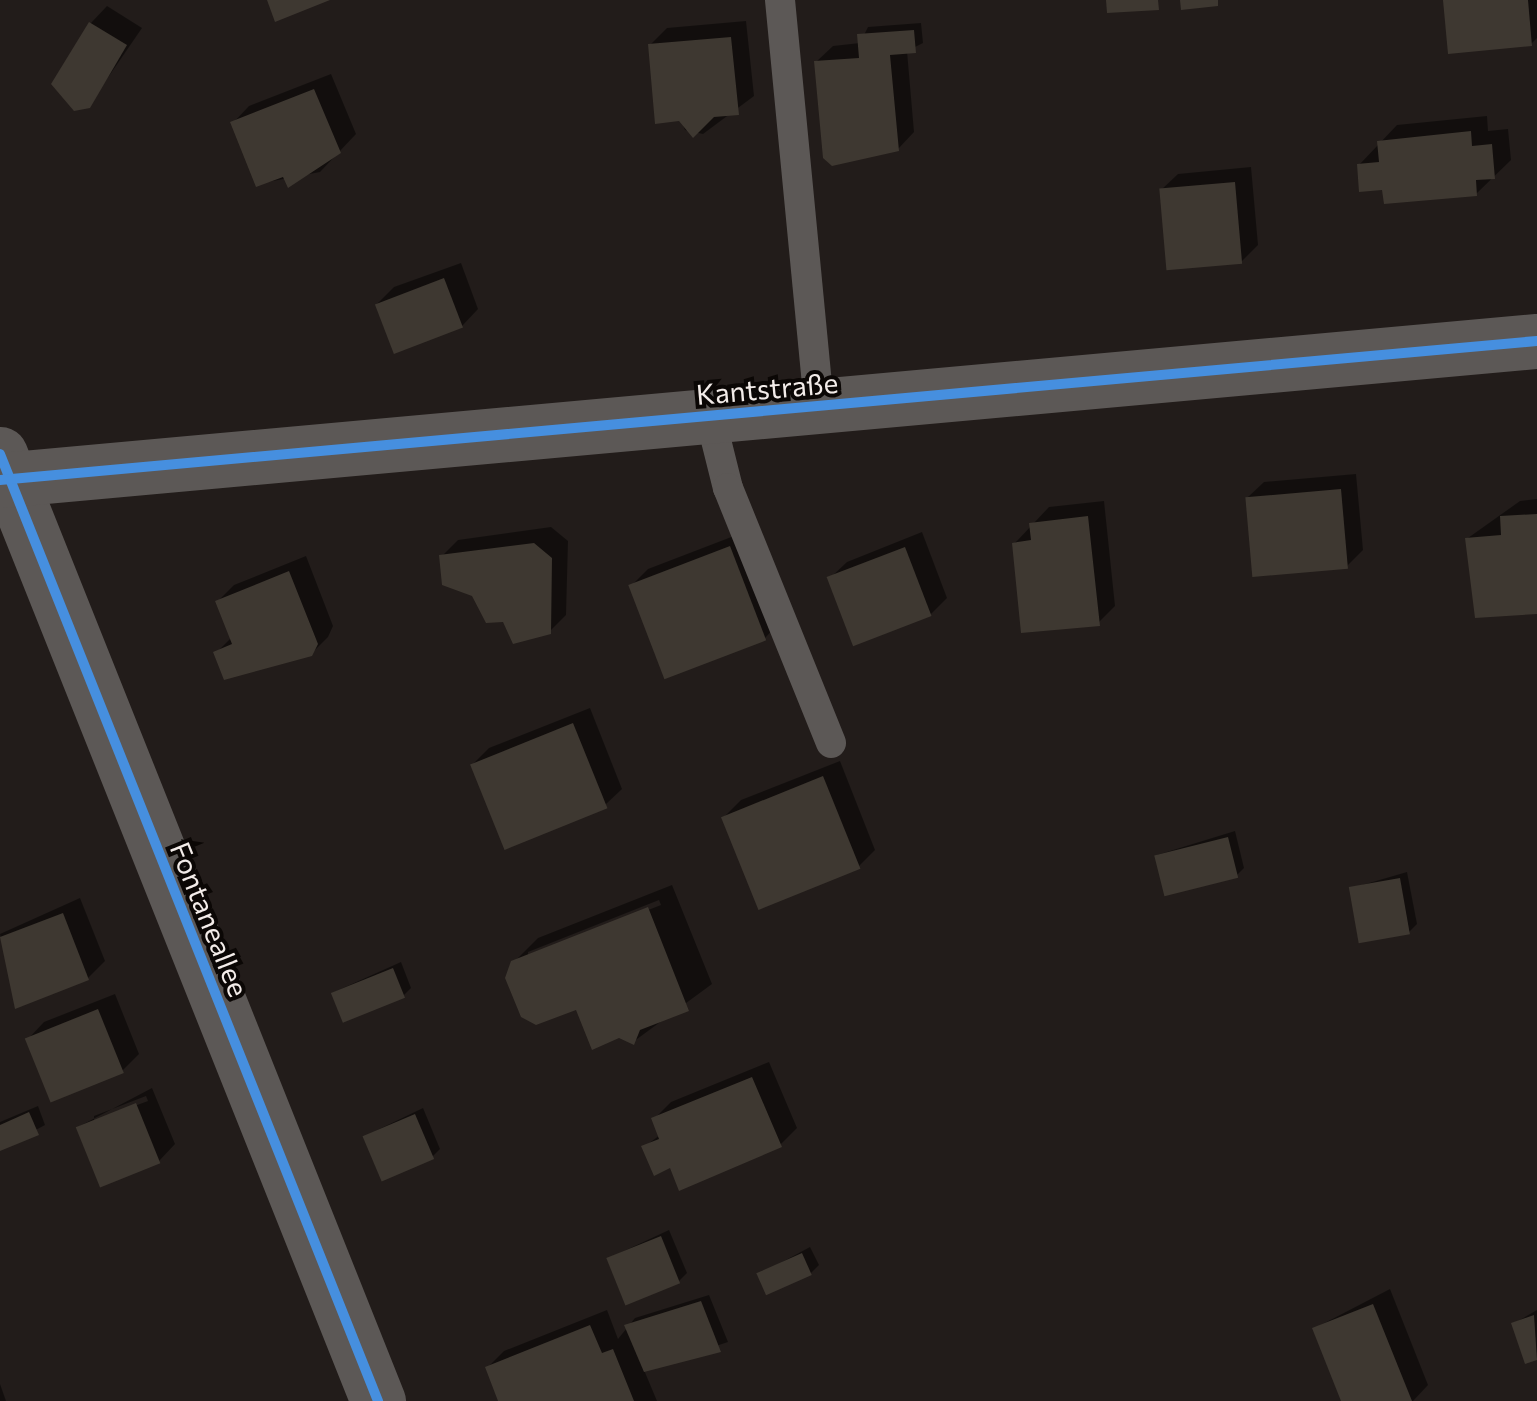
<!DOCTYPE html>
<meta charset="utf-8">
<style>
body{margin:0}
#map{position:relative;width:1537px;height:1401px;overflow:hidden;background:#221c1a;font-family:Commissioner,sans-serif}
div>[style]{position:absolute}
.shadow>*{inset:0;background:#0007}
.building>*{inset:0;background:#3e3831;transform-origin:0 0}
.service>*{height:30px;margin:-15px;padding:0 15px;transform-origin:15px;border-radius:15px;background:#5c5856}
.minor>*{height:55px;margin:-27.5px;padding:0 27.5px;transform-origin:27.5px;border-radius:27.5px;background:#5c5856}
.cycleway>*{height:10px;margin:-5px;padding:0 5px;transform-origin:5px;border-radius:5px;background:#468fdf}
span{translate:-50% -50%;white-space:nowrap;text-align:center;line-height:1.15;-webkit-text-stroke:8px #0b0705;paint-order:stroke}
.street-label{font-size:28px;color:#f3ece9}
</style>
<div id="map">
<div class="shadow">
<i style="clip-path:polygon(1445px 0,1537px 0,1537px 38px,1531px 44px)"></i>
<i style="clip-path:polygon(107px 6px,142px 28px,89px 105px,91px 23px)"></i>
<i style="clip-path:polygon(746px 21px,754px 96px,703px 134px,685px 130px,650px 45px,667px 28px)"></i>
<i style="clip-path:polygon(921px 23px,923px 43px,907px 51px,914px 132px,898px 149px,816px 62px,833px 46px,860px 43px,868px 27px)"></i>
<i style="clip-path:polygon(331px 74px,356px 134px,320px 172px,257px 184px,233px 123px,249px 106px)"></i>
<i style="clip-path:polygon(1487px 116px,1488px 131px,1508px 129px,1511px 160px,1476px 194px,1384px 188px,1359px 165px,1397px 125px)"></i>
<i style="clip-path:polygon(1251px 167px,1258px 245px,1241px 262px,1161px 190px,1178px 174px)"></i>
<i style="clip-path:polygon(461px 263px,478px 309px,462px 326px,377px 304px,394px 287px)"></i>
<i style="clip-path:polygon(1356px 474px,1363px 550px,1347px 566px,1247px 498px,1264px 482px)"></i>
<i style="clip-path:polygon(1537px 499px,1537px 611px,1468px 538px,1520px 501px)"></i>
<i style="clip-path:polygon(1104px 501px,1115px 606px,1098px 623px,1014px 544px,1049px 507px)"></i>
<i style="clip-path:polygon(551px 527px,568px 541px,566px 615px,549px 632px,505px 619px,442px 556px,458px 540px)"></i>
<i style="clip-path:polygon(747px 531px,781px 621px,765px 638px,631px 586px,648px 569px)"></i>
<i style="clip-path:polygon(922px 532px,947px 598px,931px 614px,830px 578px,847px 562px)"></i>
<i style="clip-path:polygon(306px 556px,333px 626px,328px 637px,311px 654px,216px 653px,232px 637px,218px 601px,234px 585px)"></i>
<i style="clip-path:polygon(590px 708px,622px 789px,605px 805px,472px 765px,489px 748px)"></i>
<i style="clip-path:polygon(840px 761px,875px 850px,858px 867px,724px 817px,741px 800px)"></i>
<i style="clip-path:polygon(1235px 831px,1244px 868px,1236px 876px,1157px 855px)"></i>
<i style="clip-path:polygon(1407px 872px,1417px 924px,1409px 932px,1352px 888px)"></i>
<i style="clip-path:polygon(evenodd,672px 885px,712px 984px,633px 1042px,513px 963px,538px 938px,672px 885px,659px 900px,661px 905px,528px 957px,528px 952px,659px 900px)"></i>
<i style="clip-path:polygon(80px 898px,105px 961px,88px 978px,16px 1006px,0 934px)"></i>
<i style="clip-path:polygon(401px 962px,411px 988px,403px 996px,332px 993px)"></i>
<i style="clip-path:polygon(115px 994px,139px 1054px,122px 1071px,28px 1039px,44px 1022px)"></i>
<i style="clip-path:polygon(769px 1062px,797px 1128px,780px 1145px,672px 1165px,644px 1147px,660px 1135px,654px 1119px,671px 1102px)"></i>
<i style="clip-path:polygon(evenodd,152px 1088px,175px 1144px,159px 1161px,78px 1127px,152px 1088px,146px 1096px,148px 1101px,94px 1121px,94px 1116px,146px 1096px)"></i>
<i style="clip-path:polygon(38px 1106px,45px 1125px,0 1149px,0 1122px)"></i>
<i style="clip-path:polygon(423px 1108px,440px 1149px,432px 1157px,365px 1136px)"></i>
<i style="clip-path:polygon(669px 1230px,687px 1273px,679px 1281px,609px 1258px)"></i>
<i style="clip-path:polygon(810px 1247px,819px 1265px,811px 1273px,760px 1274px)"></i>
<i style="clip-path:polygon(1390px 1289px,1428px 1385px,1413px 1401px,1344px 1401px,1315px 1328px)"></i>
<i style="clip-path:polygon(709px 1295px,728px 1342px,644px 1370px,657px 1401px,501px 1401px,488px 1367px,504px 1351px,607px 1310px,618px 1339px,635px 1318px)"></i>
<i style="clip-path:polygon(1537px 1310px,1537px 1358px,1526px 1361px,1513px 1324px)"></i>
<i style="clip-path:polygon(0 1384px,6px 1401px,0 1401px)"></i>
</div>
<div class="building">
<i style="clip-path:polygon(267px 0,330px 0,275px 22px)"></i>
<i style="clip-path:polygon(1106px 0,1158px 0,1159px 10px,1107px 13px)"></i>
<i style="clip-path:polygon(1180px 0,1218px 0,1218px 6px,1181px 10px)"></i>
<i style="clip-path:polygon(1443px 0,1528px 0,1532px 46px,1448px 54px)"></i>
<i style="clip-path:polygon(89px 22px,127px 45px,90px 108px,74px 111px,51px 84px)"></i>
<i style="clip-path:polygon(914px 30px,916px 53px,890px 55px,899px 151px,832px 166px,823px 158px,814px 61px,859px 58px,857px 34px)"></i>
<i style="clip-path:polygon(731px 37px,739px 115px,714px 117px,693px 138px,679px 121px,655px 124px,648px 44px)"></i>
<i style="clip-path:polygon(314px 89px,341px 153px,288px 188px,283px 177px,256px 187px,230px 122px)"></i>
<i style="clip-path:polygon(1471px 131px,1472px 146px,1492px 144px,1495px 179px,1476px 180px,1477px 196px,1384px 204px,1382px 190px,1359px 192px,1357px 164px,1379px 162px,1377px 141px)"></i>
<i style="left:1235px;top:182px;width:82px;height:76px;rotate:85deg"></i>
<i style="left:444px;top:278px;width:53px;height:74px;rotate:69deg"></i>
<i style="left:1341px;top:489px;width:80px;height:96px;rotate:85deg"></i>
<i style="clip-path:polygon(1537px 514px,1537px 614px,1475px 618px,1465px 538px,1501px 535px,1500px 516px)"></i>
<i style="clip-path:polygon(1088px 516px,1100px 626px,1021px 633px,1012px 543px,1031px 540px,1029px 523px)"></i>
<i style="clip-path:polygon(534px 543px,552px 558px,551px 634px,513px 644px,503px 622px,486px 623px,472px 596px,442px 585px,439px 555px)"></i>
<i style="left:730px;top:546px;width:101px;height:109px;rotate:69deg"></i>
<i style="left:905px;top:547px;width:74px;height:84px;rotate:69deg"></i>
<i style="clip-path:polygon(289px 571px,318px 644px,312px 656px,224px 680px,213px 652px,232px 644px,215px 601px)"></i>
<i style="left:573px;top:723px;width:92px;height:111px;rotate:68deg"></i>
<i style="left:823px;top:776px;width:100px;height:110px;rotate:68deg"></i>
<i style="left:1228px;top:837px;width:42px;height:76px;rotate:76deg"></i>
<i style="left:1400px;top:878px;width:57px;height:52px;rotate:80deg"></i>
<i style="clip-path:polygon(648px 907px,689px 1011px,640px 1030px,634px 1045px,619px 1038px,592px 1050px,576px 1010px,536px 1025px,521px 1017px,505px 978px,511px 961px)"></i>
<i style="clip-path:polygon(63px 913px,89px 980px,15px 1009px,0 937px)"></i>
<i style="left:393px;top:968px;width:32px;height:67px;rotate:68deg"></i>
<i style="left:98px;top:1009px;width:69px;height:79px;rotate:68deg"></i>
<i style="clip-path:polygon(752px 1077px,782px 1147px,679px 1191px,670px 1168px,654px 1176px,641px 1146px,659px 1139px,651px 1118px)"></i>
<i style="left:136px;top:1103px;width:65px;height:65px;rotate:68deg"></i>
<i style="clip-path:polygon(29px 1112px,39px 1135px,0 1151px,0 1125px)"></i>
<i style="left:415px;top:1114px;width:49px;height:57px;rotate:67deg"></i>
<i style="left:661px;top:1236px;width:51px;height:59px;rotate:68deg"></i>
<i style="left:802px;top:1253px;width:24px;height:50px;rotate:66deg"></i>
<i style="clip-path:polygon(701px 1301px,721px 1352px,644px 1372px,624px 1325px)"></i>
<i style="clip-path:polygon(1373px 1304px,1412px 1401px,1341px 1401px,1312px 1328px)"></i>
<i style="clip-path:polygon(1534px 1315px,1537px 1360px,1525px 1364px,1511px 1323px)"></i>
<i style="clip-path:polygon(590px 1325px,602px 1353px,613px 1349px,634px 1401px,498px 1401px,485px 1367px)"></i>
</div>
<div class="service">
<i style="left:780px;top:0;width:408px;rotate:84.5deg"></i>
<i style="left:710px;top:416px;width:74px;rotate:76deg"></i>
<i style="left:728px;top:488px;width:275px;rotate:68deg"></i>
</div>
<div class="minor">
<i style="left:0;top:454px;width:1020px;rotate:68.24deg"></i>
<i style="left:0;top:480px;width:1543px;rotate:-5.17deg"></i>
</div>
<div class="cycleway">
<i style="left:0;top:454px;width:1020px;rotate:68.24deg"></i>
<i style="left:0;top:480px;width:1543px;rotate:-5.17deg"></i>
</div>
<div class="street-label">
<span style="left:767px;top:388px;rotate:-5deg">Kantstraße</span>
<span style="left:210px;top:919px;rotate:68deg">Fontaneallee</span>
</div>
</div>
